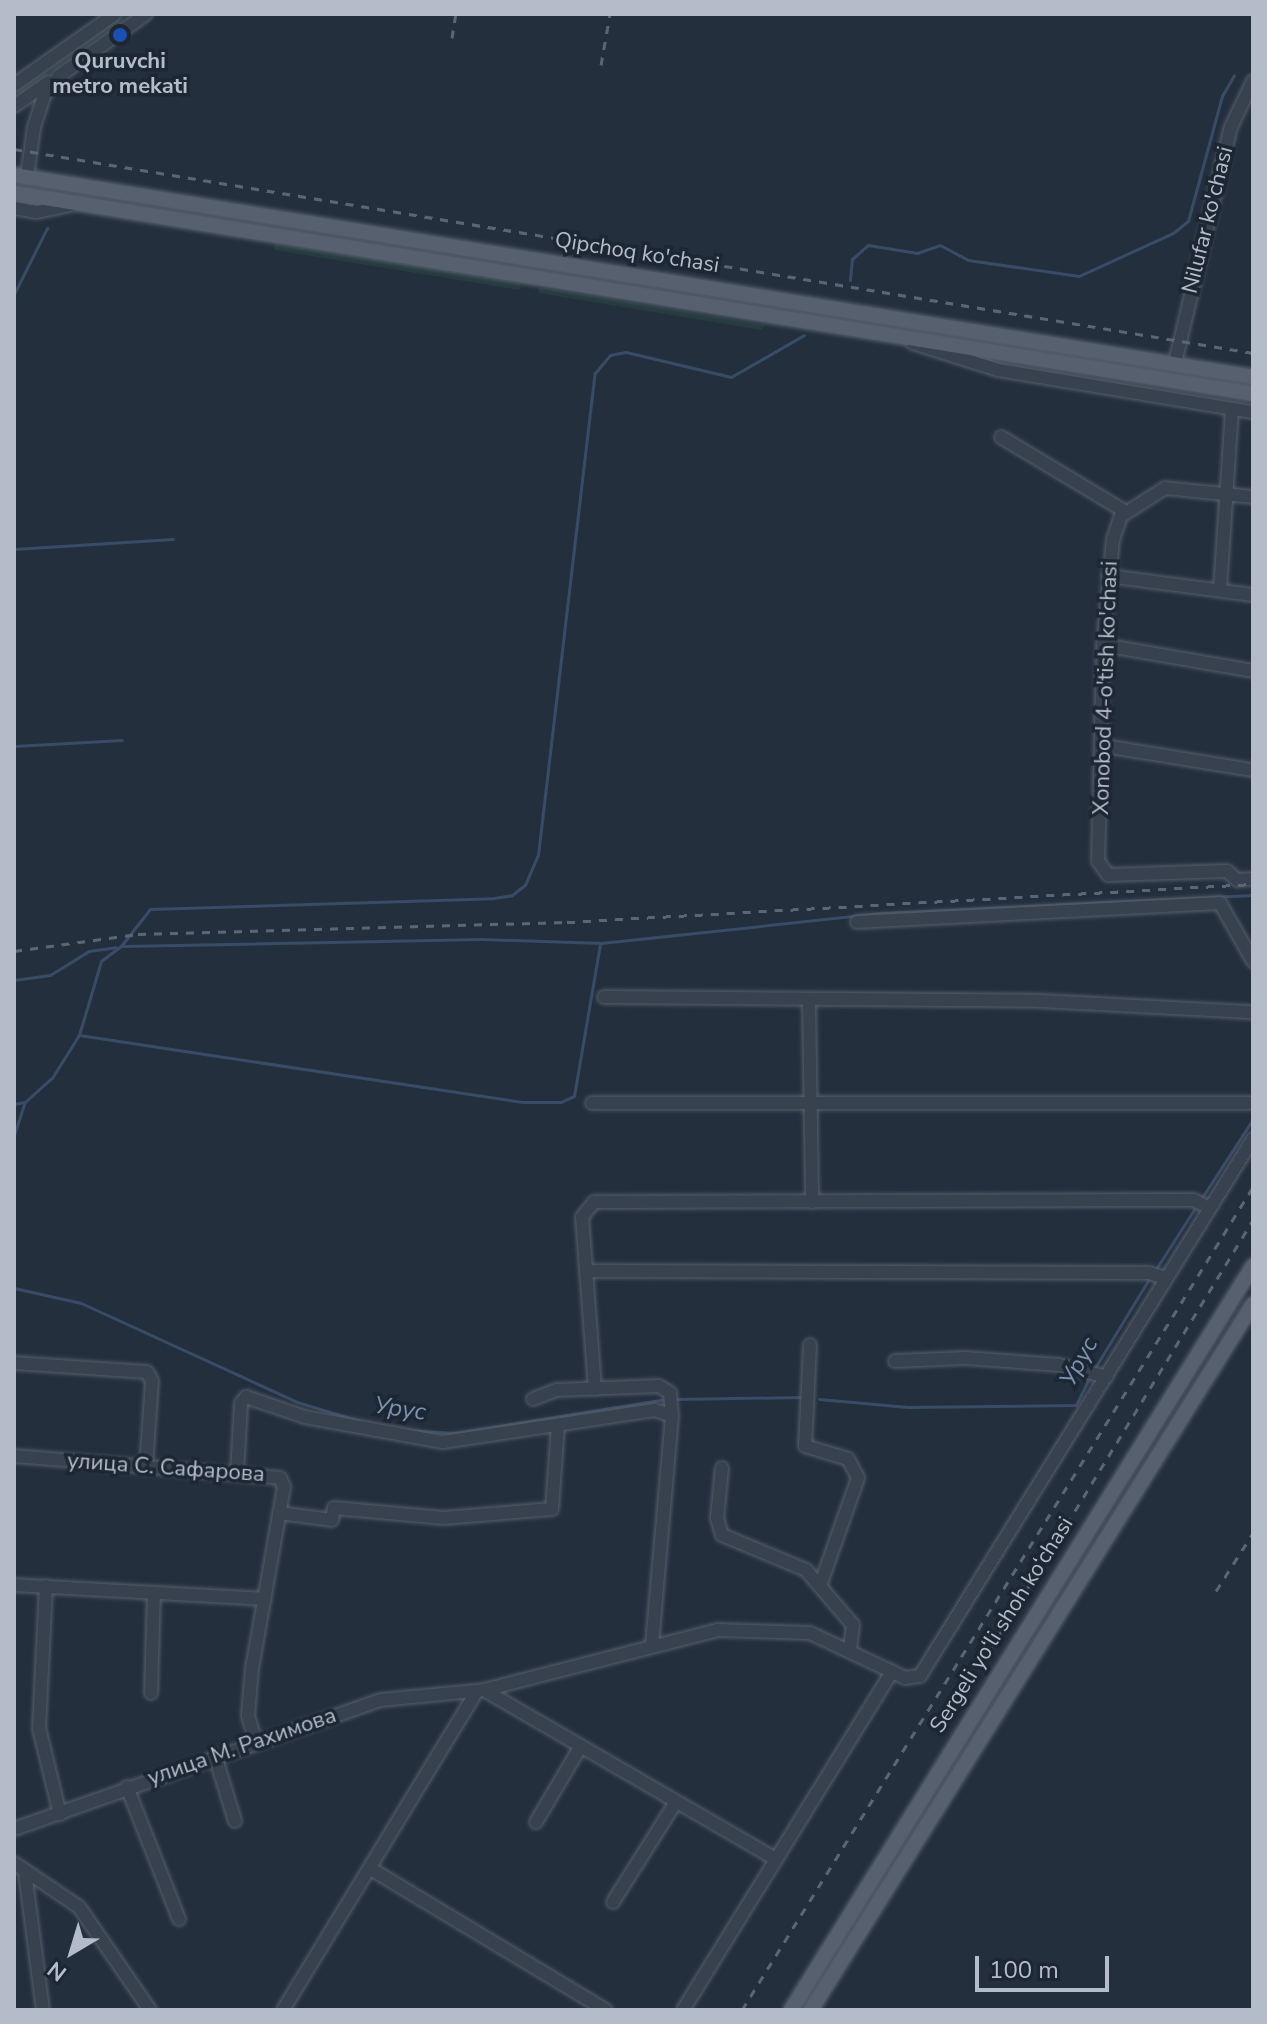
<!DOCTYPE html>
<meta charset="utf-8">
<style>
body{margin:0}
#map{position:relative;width:1267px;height:2024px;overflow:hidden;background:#242f3e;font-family:"Nunito Sans",sans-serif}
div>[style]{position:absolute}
.green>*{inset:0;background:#263c3f}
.stream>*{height:3px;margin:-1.5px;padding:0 1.5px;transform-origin:1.5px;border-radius:1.5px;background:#394c67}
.roads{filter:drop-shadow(0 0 2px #565f6c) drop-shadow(0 0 2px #565f6c)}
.minor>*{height:12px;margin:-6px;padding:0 6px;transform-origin:6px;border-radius:6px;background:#38414e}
.major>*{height:14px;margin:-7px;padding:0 7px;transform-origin:7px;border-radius:7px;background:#56606e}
.rail>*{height:3px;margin-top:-1.5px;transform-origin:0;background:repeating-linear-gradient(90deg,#5a6575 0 8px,transparent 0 16px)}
.dots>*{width:22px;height:22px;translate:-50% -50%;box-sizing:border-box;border:4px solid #1d2633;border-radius:50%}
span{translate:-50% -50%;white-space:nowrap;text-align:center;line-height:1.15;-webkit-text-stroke:7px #1d2633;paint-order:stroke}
.poi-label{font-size:22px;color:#b4bcc9;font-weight:700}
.street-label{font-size:22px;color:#b4bcc9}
.water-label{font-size:24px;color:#7c92b1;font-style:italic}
.frame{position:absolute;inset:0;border:16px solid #b4bcc9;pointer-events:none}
.north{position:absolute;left:32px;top:1912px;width:80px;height:80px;-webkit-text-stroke:6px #1d2633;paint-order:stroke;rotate:218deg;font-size:22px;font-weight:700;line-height:32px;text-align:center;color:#b4bcc9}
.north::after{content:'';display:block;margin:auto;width:28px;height:36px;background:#b4bcc9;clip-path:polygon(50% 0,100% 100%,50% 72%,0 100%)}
.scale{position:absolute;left:975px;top:1956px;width:134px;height:36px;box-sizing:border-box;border:4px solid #b4bcc9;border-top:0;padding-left:10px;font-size:24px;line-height:28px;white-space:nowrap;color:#b4bcc9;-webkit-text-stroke:6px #1d2633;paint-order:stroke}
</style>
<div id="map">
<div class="green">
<i style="clip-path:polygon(125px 14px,132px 14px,14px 99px,14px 95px)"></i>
<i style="clip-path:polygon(275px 243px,520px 283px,521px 286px,519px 290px,274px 250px)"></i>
<i style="clip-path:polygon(539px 288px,545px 288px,766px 325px,761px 330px,538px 293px)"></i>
</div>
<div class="stream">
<i style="left:850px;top:280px;width:21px;rotate:-85deg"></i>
<i style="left:852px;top:259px;width:21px;rotate:-41deg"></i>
<i style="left:868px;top:245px;width:50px;rotate:9.3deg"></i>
<i style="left:917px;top:253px;width:24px;rotate:-19deg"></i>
<i style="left:940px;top:245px;width:32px;rotate:28deg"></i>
<i style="left:968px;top:260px;width:112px;rotate:8.2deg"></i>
<i style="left:1079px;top:276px;width:103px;rotate:-24.6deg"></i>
<i style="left:1173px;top:233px;width:19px;rotate:-39deg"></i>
<i style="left:1188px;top:221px;width:130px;rotate:-74.8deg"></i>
<i style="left:1222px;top:96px;width:24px;rotate:-60deg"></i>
<i style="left:14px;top:294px;width:74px;rotate:-63.4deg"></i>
<i style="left:14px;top:549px;width:159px;rotate:-3.6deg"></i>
<i style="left:14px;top:746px;width:108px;rotate:-3.2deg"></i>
<i style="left:123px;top:946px;width:359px;rotate:-1.1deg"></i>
<i style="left:482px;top:939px;width:119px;rotate:1.9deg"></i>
<i style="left:601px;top:943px;width:284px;rotate:-6.1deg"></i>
<i style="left:883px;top:913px;width:370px;rotate:-2.8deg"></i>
<i style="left:14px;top:980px;width:36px;rotate:-8deg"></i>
<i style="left:50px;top:975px;width:46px;rotate:-31.6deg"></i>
<i style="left:89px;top:951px;width:27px;rotate:-8deg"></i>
<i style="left:79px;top:1035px;width:449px;rotate:8.6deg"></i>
<i style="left:523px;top:1102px;width:38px"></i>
<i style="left:561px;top:1102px;width:14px;rotate:-25deg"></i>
<i style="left:574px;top:1096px;width:154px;rotate:-80.3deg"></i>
<i style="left:14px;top:1104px;width:11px;rotate:-10deg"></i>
<i style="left:25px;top:1102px;width:36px;rotate:-42deg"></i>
<i style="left:52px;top:1078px;width:51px;rotate:-57.9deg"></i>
<i style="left:79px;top:1035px;width:77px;rotate:-73.4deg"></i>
<i style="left:101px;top:961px;width:25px;rotate:-37deg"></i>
<i style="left:121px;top:946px;width:47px;rotate:-51.9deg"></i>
<i style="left:150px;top:909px;width:344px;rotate:-1.8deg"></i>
<i style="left:494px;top:898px;width:18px;rotate:-9deg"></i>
<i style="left:512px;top:895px;width:16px;rotate:-38deg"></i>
<i style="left:525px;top:885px;width:33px;rotate:-67deg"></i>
<i style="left:538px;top:855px;width:485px;rotate:-83.3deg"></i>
<i style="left:595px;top:373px;width:23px;rotate:-50deg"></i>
<i style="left:610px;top:355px;width:16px;rotate:-11deg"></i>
<i style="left:626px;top:352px;width:108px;rotate:13.4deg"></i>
<i style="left:731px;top:377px;width:84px;rotate:-29.9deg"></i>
<i style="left:14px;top:1135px;width:33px;rotate:-72deg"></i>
<i style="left:1201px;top:1199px;width:95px;rotate:-57deg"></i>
<i style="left:1156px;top:1269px;width:76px;rotate:-57.4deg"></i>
<i style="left:14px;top:1288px;width:69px;rotate:12.6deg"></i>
<i style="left:81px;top:1303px;width:238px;rotate:24.6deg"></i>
<i style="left:297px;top:1402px;width:66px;rotate:16.8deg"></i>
<i style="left:1093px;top:1371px;width:108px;rotate:-58.7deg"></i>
<i style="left:675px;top:1399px;width:128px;rotate:-0.9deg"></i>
<i style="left:819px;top:1399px;width:89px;rotate:5.1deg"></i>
<i style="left:908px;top:1407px;width:168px;rotate:-0.7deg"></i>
<i style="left:1076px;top:1405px;width:30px;rotate:-64deg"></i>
<i style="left:406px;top:1430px;width:49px;rotate:3.5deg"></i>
<i style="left:455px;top:1433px;width:216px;rotate:-9.1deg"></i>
</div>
<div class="roads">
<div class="minor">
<i style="left:14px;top:85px;width:123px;rotate:-35.1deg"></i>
<i style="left:14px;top:106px;width:42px;rotate:-34.4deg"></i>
<i style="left:27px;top:177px;width:50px;rotate:-82deg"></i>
<i style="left:34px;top:127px;width:35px;rotate:-72deg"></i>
<i style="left:45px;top:94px;width:23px;rotate:-52deg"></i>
<i style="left:59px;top:76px;width:107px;rotate:-35.5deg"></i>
<i style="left:14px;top:208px;width:23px;rotate:10deg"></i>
<i style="left:37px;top:212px;width:38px;rotate:-12deg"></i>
<i style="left:913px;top:343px;width:89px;rotate:17.6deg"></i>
<i style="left:998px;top:370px;width:258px;rotate:9.4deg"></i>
<i style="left:1175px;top:363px;width:243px;rotate:-76.7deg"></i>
<i style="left:1231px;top:127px;width:51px;rotate:-64.4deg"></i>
<i style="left:1001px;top:437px;width:146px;rotate:31deg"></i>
<i style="left:1253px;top:497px;width:88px;rotate:-174.2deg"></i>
<i style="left:1165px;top:488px;width:52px;rotate:147.5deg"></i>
<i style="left:1121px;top:516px;width:24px;rotate:109deg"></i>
<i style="left:1113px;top:539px;width:106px;rotate:95.4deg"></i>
<i style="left:1103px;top:645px;width:216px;rotate:91.3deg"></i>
<i style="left:1098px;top:861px;width:17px;rotate:54deg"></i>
<i style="left:1108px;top:875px;width:119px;rotate:-1.9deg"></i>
<i style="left:1227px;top:871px;width:13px;rotate:42deg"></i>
<i style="left:1237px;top:880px;width:16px;rotate:-4deg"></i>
<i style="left:1108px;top:576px;width:146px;rotate:7.5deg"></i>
<i style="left:1220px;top:590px;width:181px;rotate:-86.2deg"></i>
<i style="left:1103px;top:645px;width:152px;rotate:9.8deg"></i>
<i style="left:1104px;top:746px;width:151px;rotate:9.2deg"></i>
<i style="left:857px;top:922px;width:363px;rotate:-3deg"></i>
<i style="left:1220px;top:903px;width:67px;rotate:60.4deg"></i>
<i style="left:604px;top:997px;width:436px;rotate:0.5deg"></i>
<i style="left:1040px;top:1001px;width:213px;rotate:3deg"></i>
<i style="left:809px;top:1002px;width:200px;rotate:89.1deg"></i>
<i style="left:592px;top:1103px;width:661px"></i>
<i style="left:587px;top:1271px;width:562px;rotate:0.2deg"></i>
<i style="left:1149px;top:1273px;width:17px;rotate:17deg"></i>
<i style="left:810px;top:1345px;width:101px;rotate:92.8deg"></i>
<i style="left:805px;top:1446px;width:45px;rotate:16.8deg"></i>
<i style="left:848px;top:1459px;width:21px;rotate:62deg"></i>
<i style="left:858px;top:1478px;width:114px;rotate:109.4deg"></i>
<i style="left:895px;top:1361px;width:71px;rotate:-2.4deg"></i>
<i style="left:966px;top:1358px;width:93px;rotate:4.3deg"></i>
<i style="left:1059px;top:1365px;width:49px;rotate:14deg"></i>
<i style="left:14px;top:1363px;width:133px;rotate:3.9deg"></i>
<i style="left:147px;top:1372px;width:10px;rotate:61deg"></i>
<i style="left:152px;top:1381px;width:85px;rotate:94deg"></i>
<i style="left:595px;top:1389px;width:172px;rotate:-94.3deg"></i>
<i style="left:582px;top:1217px;width:19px;rotate:-51deg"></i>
<i style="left:594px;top:1202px;width:600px;rotate:-0.19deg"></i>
<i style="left:1194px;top:1200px;width:17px;rotate:28deg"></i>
<i style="left:533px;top:1399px;width:26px;rotate:-21deg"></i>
<i style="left:557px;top:1390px;width:102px;rotate:-2.2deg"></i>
<i style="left:659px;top:1386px;width:13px;rotate:32deg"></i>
<i style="left:670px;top:1393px;width:23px;rotate:85deg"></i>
<i style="left:672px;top:1416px;width:229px;rotate:95deg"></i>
<i style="left:14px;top:1456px;width:267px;rotate:4.7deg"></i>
<i style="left:280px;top:1478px;width:10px;rotate:66deg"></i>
<i style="left:284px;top:1487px;width:184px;rotate:100deg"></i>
<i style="left:252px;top:1668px;width:48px;rotate:94.8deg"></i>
<i style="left:248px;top:1716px;width:27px;rotate:73deg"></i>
<i style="left:722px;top:1468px;width:50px;rotate:95.7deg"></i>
<i style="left:717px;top:1518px;width:18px;rotate:74deg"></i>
<i style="left:722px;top:1535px;width:91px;rotate:22.6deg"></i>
<i style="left:806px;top:1570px;width:72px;rotate:49.5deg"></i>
<i style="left:853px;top:1625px;width:25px;rotate:97deg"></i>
<i style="left:237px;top:1473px;width:70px;rotate:-86.7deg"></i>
<i style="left:241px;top:1403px;width:8px;rotate:-50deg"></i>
<i style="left:246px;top:1397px;width:62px;rotate:18.7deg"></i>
<i style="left:305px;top:1417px;width:140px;rotate:10.3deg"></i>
<i style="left:443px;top:1442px;width:214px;rotate:-8.6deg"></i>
<i style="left:655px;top:1410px;width:18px;rotate:19deg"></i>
<i style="left:279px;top:1513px;width:53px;rotate:7.5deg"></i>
<i style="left:332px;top:1520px;width:12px;rotate:-81deg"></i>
<i style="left:334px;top:1508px;width:110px;rotate:5.2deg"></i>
<i style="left:444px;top:1518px;width:108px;rotate:-4.8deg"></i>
<i style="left:552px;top:1509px;width:84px;rotate:-85.9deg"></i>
<i style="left:14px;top:1585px;width:251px;rotate:3.2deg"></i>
<i style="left:46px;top:1586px;width:142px;rotate:92.8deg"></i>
<i style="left:39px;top:1728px;width:89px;rotate:76.3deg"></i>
<i style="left:484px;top:1690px;width:337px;rotate:30.1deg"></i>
<i style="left:151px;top:1693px;width:100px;rotate:-88.3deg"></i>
<i style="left:215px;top:1756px;width:68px;rotate:72.9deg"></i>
<i style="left:127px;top:1787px;width:142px;rotate:68.5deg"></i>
<i style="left:536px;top:1822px;width:88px;rotate:-59.4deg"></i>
<i style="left:14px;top:1829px;width:389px;rotate:-19.4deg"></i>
<i style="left:381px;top:1700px;width:103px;rotate:-5.5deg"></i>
<i style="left:484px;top:1690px;width:242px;rotate:-14.4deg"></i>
<i style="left:718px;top:1630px;width:92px;rotate:1.9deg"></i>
<i style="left:810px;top:1633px;width:105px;rotate:25.3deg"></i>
<i style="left:905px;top:1678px;width:15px;rotate:-8deg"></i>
<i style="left:920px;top:1676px;width:632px;rotate:-58.2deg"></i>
<i style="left:14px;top:1863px;width:78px;rotate:34.1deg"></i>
<i style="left:79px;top:1907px;width:125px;rotate:55.4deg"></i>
<i style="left:371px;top:1869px;width:274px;rotate:31deg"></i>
<i style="left:25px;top:1872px;width:139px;rotate:82.6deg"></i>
<i style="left:613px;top:1902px;width:118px;rotate:-57.8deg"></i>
<i style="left:283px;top:2010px;width:372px;rotate:-58.7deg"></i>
<i style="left:683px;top:2010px;width:398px;rotate:-58.3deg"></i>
</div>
<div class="major">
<i style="left:14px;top:175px;width:1255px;rotate:9.26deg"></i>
<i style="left:14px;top:193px;width:1255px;rotate:9.21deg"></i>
<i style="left:791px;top:2010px;width:876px;rotate:-58.16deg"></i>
<i style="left:811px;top:2010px;width:833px;rotate:-57.95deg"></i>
</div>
</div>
<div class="rail">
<i style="left:452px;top:38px;width:24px;rotate:-81deg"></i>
<i style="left:601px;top:65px;width:52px;rotate:-80deg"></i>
<i style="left:14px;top:149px;width:1256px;rotate:9.35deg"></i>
<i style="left:14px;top:951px;width:125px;rotate:-7.8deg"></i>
<i style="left:138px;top:934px;width:429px;rotate:-1.6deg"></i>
<i style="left:567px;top:922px;width:687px;rotate:-3.17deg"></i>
<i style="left:1216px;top:1591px;width:69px;rotate:-57.5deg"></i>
<i style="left:983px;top:1661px;width:517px;rotate:-58.52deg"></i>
<i style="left:742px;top:2010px;width:969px;rotate:-58.16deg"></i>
</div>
<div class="dots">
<i style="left:120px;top:35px;background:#1a4fb4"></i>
</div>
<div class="poi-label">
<span style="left:120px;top:74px">Quruvchi<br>metro mekati</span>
</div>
<div class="street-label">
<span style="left:1208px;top:220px;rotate:-76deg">Nilufar ko'chasi</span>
<span style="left:637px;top:253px;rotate:9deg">Qipchoq ko'chasi</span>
<span style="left:1106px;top:688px;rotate:-88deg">Xonobod 4-o'tish ko'chasi</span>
<span style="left:166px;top:1468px;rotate:4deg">улица С. Сафарова</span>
<span style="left:1002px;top:1625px;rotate:-58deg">Sergeli yo‘li shoh ko‘chasi</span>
<span style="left:242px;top:1747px;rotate:-19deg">улица М. Рахимова</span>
</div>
<div class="water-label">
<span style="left:1079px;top:1362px;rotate:-61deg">Урус</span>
<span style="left:400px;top:1409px;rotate:8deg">Урус</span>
</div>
<div class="frame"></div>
<div class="north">N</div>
<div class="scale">100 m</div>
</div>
